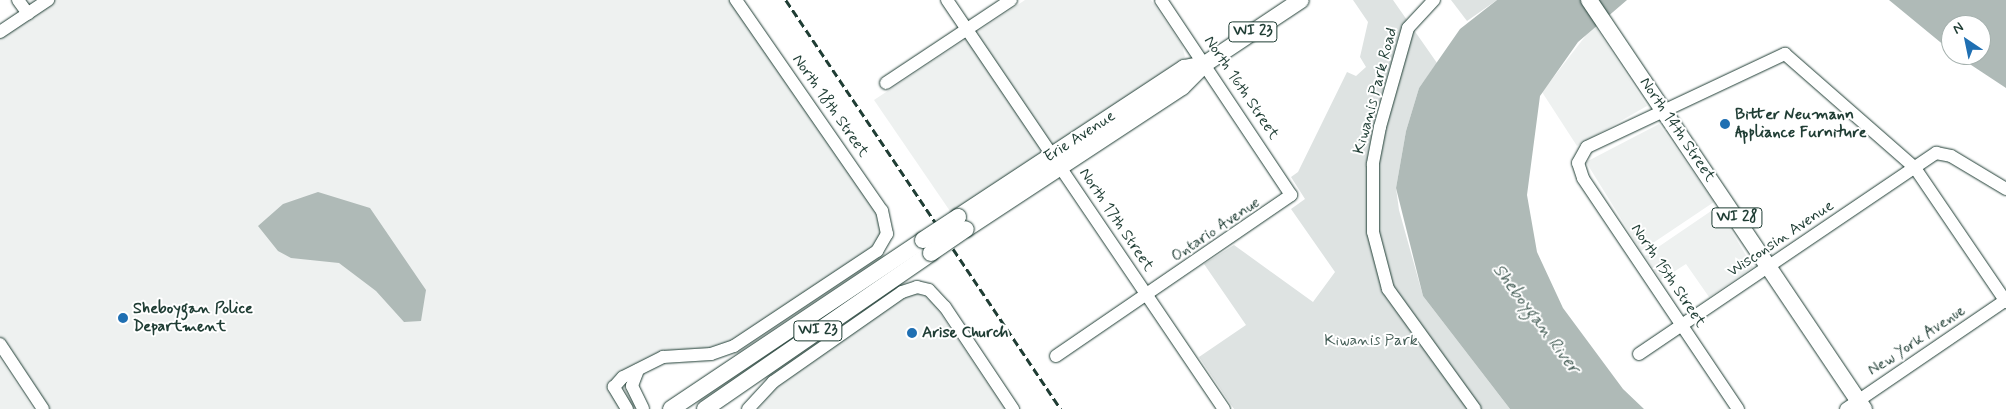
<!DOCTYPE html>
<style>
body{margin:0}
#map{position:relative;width:2006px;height:409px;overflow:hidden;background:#fff;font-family:Mynerve,sans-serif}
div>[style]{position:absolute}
.built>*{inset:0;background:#eef1f0}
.green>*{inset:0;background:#dee3e2}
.water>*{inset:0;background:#afbab7}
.roads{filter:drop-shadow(0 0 1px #1f3d34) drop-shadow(0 0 1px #1f3d34)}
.minor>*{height:12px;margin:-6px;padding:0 6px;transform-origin:6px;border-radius:6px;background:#fff}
.major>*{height:16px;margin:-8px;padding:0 8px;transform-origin:8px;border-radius:8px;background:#fff}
.rail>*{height:2.5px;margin-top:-1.25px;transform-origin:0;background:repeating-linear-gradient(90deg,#1f3d34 0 8px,transparent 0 12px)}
.bridges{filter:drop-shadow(0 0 1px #1f3d34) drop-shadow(0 0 1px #1f3d34)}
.major-bridge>*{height:16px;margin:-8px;padding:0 8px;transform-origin:8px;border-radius:8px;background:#fff}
.dots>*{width:14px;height:14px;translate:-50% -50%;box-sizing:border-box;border:2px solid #fff;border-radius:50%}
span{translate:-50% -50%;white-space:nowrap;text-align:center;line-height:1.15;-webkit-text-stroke:4px #fff;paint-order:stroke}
.shield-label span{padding:1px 4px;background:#fff;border:1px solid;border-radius:4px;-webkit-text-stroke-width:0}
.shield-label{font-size:15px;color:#1f3d34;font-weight:700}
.street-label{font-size:16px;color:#1f3d34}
.poi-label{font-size:16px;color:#1f3d34;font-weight:700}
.left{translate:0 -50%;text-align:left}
.park-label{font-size:16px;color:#455e57}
.water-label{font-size:18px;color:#4a625b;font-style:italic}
.north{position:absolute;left:1941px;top:15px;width:50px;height:50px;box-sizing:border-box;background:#fff;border:1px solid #a5b1ae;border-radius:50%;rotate:326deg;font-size:14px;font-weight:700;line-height:20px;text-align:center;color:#1f3d34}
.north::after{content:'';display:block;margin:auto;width:18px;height:22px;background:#1f6fb2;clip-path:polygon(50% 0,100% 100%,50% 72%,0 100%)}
</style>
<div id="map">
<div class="built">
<i style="clip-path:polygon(18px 0,736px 0,882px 212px,885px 240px,734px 346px,671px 356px,623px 383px,643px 409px,43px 409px,0 344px,0 33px,28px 14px)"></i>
<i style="clip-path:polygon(1025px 0,1151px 0,1182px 45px,1185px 57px,952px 214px,874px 100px)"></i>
<i style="clip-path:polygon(1594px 25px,1647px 106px,1577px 146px,1542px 92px)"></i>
<i style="clip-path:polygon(1659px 124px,1714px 202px,1641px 251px,1586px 162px)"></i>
<i style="clip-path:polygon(1717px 207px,1753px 267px,1709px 297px,1686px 264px,1661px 280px,1645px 256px)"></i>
<i style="clip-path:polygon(917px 293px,932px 301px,1005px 409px,758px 409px,774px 389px,901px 298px)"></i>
<i style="clip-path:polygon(0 359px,33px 409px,34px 409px,0 409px)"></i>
</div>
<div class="green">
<i style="clip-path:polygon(1353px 0,1393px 0,1437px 63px,1419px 88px,1406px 131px,1396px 188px,1399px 210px,1423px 296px,1510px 409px,1234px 409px,1199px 357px,1246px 325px,1204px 264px,1234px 245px,1313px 302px,1335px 272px,1291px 209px,1305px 199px,1291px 177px,1298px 172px,1347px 72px,1356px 76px,1366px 67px,1360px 57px,1368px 22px)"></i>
<i style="clip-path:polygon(1451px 0,1497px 0,1467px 21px)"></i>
</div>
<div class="water">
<i style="clip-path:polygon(1497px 0,1627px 0,1578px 42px,1540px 96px,1527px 195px,1537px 252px,1563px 308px,1623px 389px,1644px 409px,1510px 409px,1423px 296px,1396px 188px,1406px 131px,1419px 88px,1460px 29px)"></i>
<i style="clip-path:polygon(1889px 0,2006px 0,2006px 88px,1956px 55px,1981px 55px,1981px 25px,1951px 25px,1951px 51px)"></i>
<i style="clip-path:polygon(318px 192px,370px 208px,426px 290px,421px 321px,404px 322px,376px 291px,339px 263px,291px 258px,278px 251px,258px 226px,283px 204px)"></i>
</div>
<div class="roads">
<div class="minor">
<i style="left:18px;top:0;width:17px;rotate:54deg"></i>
<i style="left:947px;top:0;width:494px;rotate:55.9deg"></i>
<i style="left:1434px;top:0;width:38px;rotate:133deg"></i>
<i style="left:1408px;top:28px;width:103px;rotate:105.8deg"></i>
<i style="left:1380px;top:127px;width:38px;rotate:101deg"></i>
<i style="left:1373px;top:164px;width:68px;rotate:90deg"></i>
<i style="left:1373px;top:232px;width:59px;rotate:75.3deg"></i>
<i style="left:1388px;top:289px;width:148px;rotate:54.1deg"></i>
<i style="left:0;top:32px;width:58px;rotate:-33.7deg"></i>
<i style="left:886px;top:83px;width:150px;rotate:-33.6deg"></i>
<i style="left:0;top:344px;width:78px;rotate:56.5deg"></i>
<i style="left:1639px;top:354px;width:359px;rotate:-34.1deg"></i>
<i style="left:1936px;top:153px;width:15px;rotate:11deg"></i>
<i style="left:1951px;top:156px;width:64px;rotate:31deg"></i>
<i style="left:1056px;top:356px;width:285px;rotate:-34.4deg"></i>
<i style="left:1291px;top:195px;width:234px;rotate:-123.7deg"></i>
<i style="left:638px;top:370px;width:17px;rotate:111deg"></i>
<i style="left:632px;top:386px;width:25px;rotate:64deg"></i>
<i style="left:627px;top:409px;width:26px;rotate:-121deg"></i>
<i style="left:614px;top:387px;width:13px;rotate:-48deg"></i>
<i style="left:623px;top:377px;width:45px;rotate:-26.6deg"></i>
<i style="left:663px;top:357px;width:48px;rotate:-3.6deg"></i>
<i style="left:711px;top:354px;width:24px;rotate:-19deg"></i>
<i style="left:734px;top:346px;width:172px;rotate:-33.6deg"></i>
<i style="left:877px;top:251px;width:20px;rotate:-60deg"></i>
<i style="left:887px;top:234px;width:24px;rotate:-102deg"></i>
<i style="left:882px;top:211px;width:257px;rotate:-124.7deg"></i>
<i style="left:748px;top:409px;width:37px;rotate:-47deg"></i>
<i style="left:773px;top:382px;width:157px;rotate:-34.9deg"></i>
<i style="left:902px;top:292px;width:16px;rotate:-18deg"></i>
<i style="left:917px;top:287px;width:12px;rotate:14deg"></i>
<i style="left:929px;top:290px;width:23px;rotate:47deg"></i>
<i style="left:945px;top:307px;width:123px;rotate:56.3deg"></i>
<i style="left:1738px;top:409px;width:278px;rotate:-123.9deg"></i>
<i style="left:1583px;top:178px;width:16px;rotate:-108deg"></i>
<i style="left:1578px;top:163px;width:18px;rotate:-61deg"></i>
<i style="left:1587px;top:147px;width:219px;rotate:-25.2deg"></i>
<i style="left:1785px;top:54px;width:173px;rotate:41.2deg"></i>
<i style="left:1915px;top:168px;width:162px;rotate:55.8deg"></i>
<i style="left:1846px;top:409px;width:194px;rotate:-34.3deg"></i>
</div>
<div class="major">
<i style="left:1589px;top:0;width:493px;rotate:56.1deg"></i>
<i style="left:958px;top:217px;width:271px;rotate:-33.4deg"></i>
<i style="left:1184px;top:68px;width:21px;rotate:-11deg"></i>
<i style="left:966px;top:229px;width:258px;rotate:-33.3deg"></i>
<i style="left:1182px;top:87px;width:33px;rotate:-45deg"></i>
<i style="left:1205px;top:64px;width:115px;rotate:-33.7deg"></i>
<i style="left:671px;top:409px;width:303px;rotate:-33.8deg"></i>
<i style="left:705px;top:409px;width:275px;rotate:-34.6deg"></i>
</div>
</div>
<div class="rail">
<i style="left:786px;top:0;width:493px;rotate:56.1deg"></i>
</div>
<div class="bridges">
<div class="major-bridge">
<i style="left:923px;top:240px;width:42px;rotate:-33.3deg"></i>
<i style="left:931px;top:253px;width:42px;rotate:-34.4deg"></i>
</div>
</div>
<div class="dots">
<i style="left:1725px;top:124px;background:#1f6fb2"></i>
<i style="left:123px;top:318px;background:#1f6fb2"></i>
<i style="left:912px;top:333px;background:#1f6fb2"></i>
</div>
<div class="shield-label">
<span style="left:1253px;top:32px">WI 23</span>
<span style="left:1737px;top:218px">WI 28</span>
<span style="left:818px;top:331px">WI 23</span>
</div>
<div class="street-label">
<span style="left:1241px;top:88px;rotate:56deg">North 16th Street</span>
<span style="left:1376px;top:91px;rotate:-75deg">Kiwanis Park Road</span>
<span style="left:830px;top:106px;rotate:55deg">North 18th Street</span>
<span style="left:1677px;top:130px;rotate:56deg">North 14th Street</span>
<span style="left:1080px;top:137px;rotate:-33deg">Erie Avenue</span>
<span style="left:1116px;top:220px;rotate:56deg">North 17th Street</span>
<span style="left:1216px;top:230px;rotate:-34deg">Ontario Avenue</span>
<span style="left:1781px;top:239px;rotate:-34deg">Wisconsin Avenue</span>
<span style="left:1668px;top:276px;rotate:56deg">North 15th Street</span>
<span style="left:1917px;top:341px;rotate:-34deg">New York Avenue</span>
</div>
<div class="poi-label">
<span class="left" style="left:1735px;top:124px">Bitter Neumann<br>Appliance Furniture</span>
<span class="left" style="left:133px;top:318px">Sheboygan Police<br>Department</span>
<span class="left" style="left:922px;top:333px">Arise Church</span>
</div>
<div class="park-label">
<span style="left:1371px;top:341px">Kiwanis Park</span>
</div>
<div class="water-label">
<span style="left:1536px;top:319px;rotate:53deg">Sheboygan River</span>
</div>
<div class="north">N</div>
</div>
